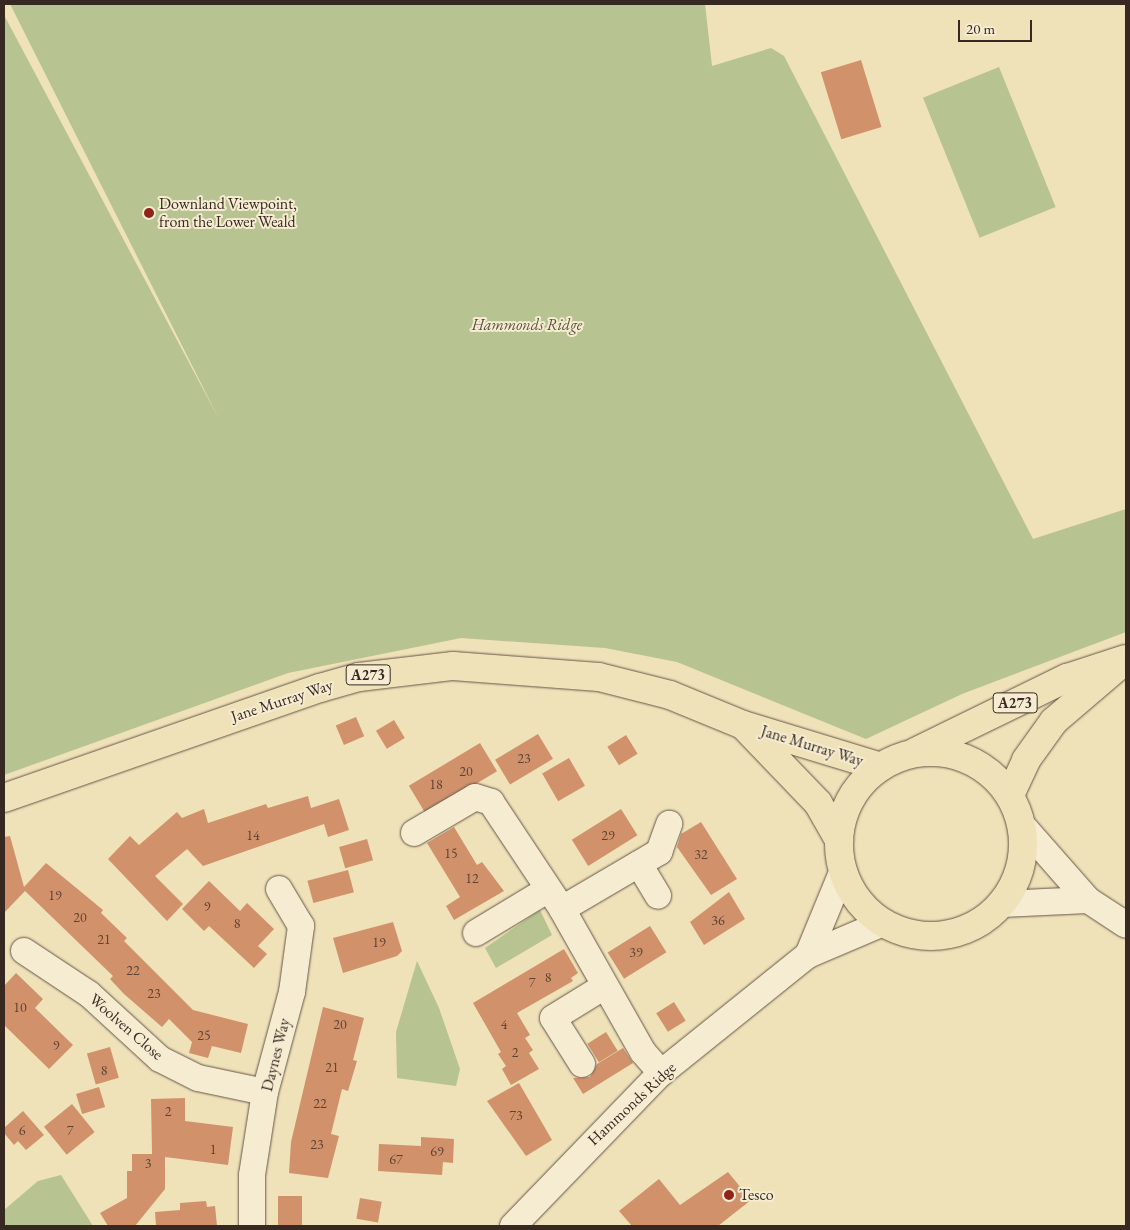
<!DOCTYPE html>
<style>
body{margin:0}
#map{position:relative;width:1130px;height:1230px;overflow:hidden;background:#efe1b8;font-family:"EB Garamond",serif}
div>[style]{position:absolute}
.green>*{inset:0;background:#b7c390;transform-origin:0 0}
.building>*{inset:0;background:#d1926b;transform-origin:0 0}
.roads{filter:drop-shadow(0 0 1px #655648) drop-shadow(0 0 1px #655648)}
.minor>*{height:26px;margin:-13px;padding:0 13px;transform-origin:13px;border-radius:13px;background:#f5ecd1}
.major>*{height:28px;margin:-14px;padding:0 14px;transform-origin:14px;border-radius:14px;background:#efe1b8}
.major>.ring{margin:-14px;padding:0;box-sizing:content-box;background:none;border:28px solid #efe1b8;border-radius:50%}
.dots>*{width:14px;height:14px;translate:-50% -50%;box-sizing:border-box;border:2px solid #f5ecd1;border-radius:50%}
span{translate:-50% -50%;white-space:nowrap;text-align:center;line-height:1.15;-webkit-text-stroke:4px #f5ecd1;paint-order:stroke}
.number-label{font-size:14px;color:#5e4234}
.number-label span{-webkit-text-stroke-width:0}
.shield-label span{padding:1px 4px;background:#f5ecd1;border:1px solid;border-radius:4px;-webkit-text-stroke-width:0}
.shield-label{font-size:15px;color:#372822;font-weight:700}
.poi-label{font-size:16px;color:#372822}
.left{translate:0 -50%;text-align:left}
.park-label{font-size:16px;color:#574f3e;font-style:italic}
.street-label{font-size:16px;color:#372822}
.frame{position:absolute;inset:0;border:5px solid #372822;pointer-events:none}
.scale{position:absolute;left:958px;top:20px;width:74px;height:22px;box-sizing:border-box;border:2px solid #372822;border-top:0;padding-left:6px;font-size:15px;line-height:18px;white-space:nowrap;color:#372822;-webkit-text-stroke:4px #f5ecd1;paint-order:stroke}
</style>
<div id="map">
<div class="green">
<i style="clip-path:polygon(10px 4px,705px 4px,712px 66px,771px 48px,784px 56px,1033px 539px,1126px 509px,1126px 632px,962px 694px,866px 739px,677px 662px,605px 648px,461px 638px,288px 673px,4px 775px,4px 15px,219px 419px)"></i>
<i style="left:999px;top:67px;width:151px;height:82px;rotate:68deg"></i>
<i style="clip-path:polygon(540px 910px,552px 935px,496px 968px,485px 948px)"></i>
<i style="clip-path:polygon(417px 961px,439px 1008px,460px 1069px,456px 1086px,397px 1078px,396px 1032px)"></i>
<i style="clip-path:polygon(61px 1175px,93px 1226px,4px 1226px,4px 1210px,38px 1181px)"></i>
</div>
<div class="building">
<i style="left:861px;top:60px;width:70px;height:42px;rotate:73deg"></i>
<i style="left:356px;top:717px;width:21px;height:22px;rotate:67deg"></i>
<i style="left:394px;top:720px;width:21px;height:21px;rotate:59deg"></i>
<i style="left:538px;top:734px;width:29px;height:50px;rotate:59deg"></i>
<i style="left:626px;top:735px;width:22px;height:22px;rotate:58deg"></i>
<i style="left:480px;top:743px;width:33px;height:83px;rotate:59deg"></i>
<i style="left:569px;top:758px;width:32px;height:31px;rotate:60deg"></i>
<i style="clip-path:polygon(308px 796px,311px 808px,339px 799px,349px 830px,328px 837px,324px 824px,203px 866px,187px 849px,155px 876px,183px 904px,167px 921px,108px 859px,130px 836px,139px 845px,177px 812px,182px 818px,204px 809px,208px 823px,266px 804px,268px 808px)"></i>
<i style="left:621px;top:809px;width:31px;height:58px;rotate:58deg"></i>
<i style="clip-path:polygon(701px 822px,737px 879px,711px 895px,677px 847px,681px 834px)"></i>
<i style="clip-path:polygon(454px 827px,477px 865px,482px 862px,504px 891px,454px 920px,446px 906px,460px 897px,427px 843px)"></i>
<i style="clip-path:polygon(10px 836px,24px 887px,46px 863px,103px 910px,101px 913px,127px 938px,124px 941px,193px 1010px,248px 1024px,241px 1053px,212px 1046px,208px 1058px,189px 1053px,192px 1042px,169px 1019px,162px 1027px,124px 994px,110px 979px,113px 976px,25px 891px,4px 913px,4px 837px)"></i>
<i style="left:367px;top:839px;width:22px;height:29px;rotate:74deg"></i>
<i style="left:348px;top:870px;width:23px;height:42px;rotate:75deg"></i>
<i style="clip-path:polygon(209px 881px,240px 911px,247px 903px,274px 929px,258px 946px,267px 954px,254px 968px,209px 926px,204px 931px,182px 909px)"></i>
<i style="clip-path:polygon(729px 892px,745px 919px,704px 945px,690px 922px)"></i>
<i style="clip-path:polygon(393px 922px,402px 951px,397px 956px,343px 973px,333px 938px)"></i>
<i style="left:650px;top:926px;width:31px;height:50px;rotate:58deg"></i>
<i style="clip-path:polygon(564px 949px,578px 973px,571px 978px,573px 981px,517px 1013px,530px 1035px,525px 1038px,533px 1050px,529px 1053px,539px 1069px,511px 1085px,502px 1069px,506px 1066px,498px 1054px,501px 1052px,473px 1003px)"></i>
<i style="clip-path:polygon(16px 973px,43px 999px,35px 1008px,73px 1045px,49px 1069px,4px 1025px,4px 986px)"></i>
<i style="left:674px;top:1002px;width:22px;height:21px;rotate:58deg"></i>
<i style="clip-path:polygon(323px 1007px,364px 1018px,353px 1060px,357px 1061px,348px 1091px,342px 1089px,331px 1134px,339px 1136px,328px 1178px,289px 1173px,291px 1142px)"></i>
<i style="left:606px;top:1032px;width:22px;height:22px;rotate:58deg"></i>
<i style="left:110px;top:1047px;width:32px;height:24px;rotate:74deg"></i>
<i style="clip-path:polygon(623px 1048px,633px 1063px,583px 1094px,573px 1078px,590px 1077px,597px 1064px)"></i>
<i style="clip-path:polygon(519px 1083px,552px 1140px,526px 1156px,487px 1101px)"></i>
<i style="left:99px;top:1087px;width:21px;height:24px;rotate:73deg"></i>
<i style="clip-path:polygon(185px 1098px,185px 1121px,233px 1127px,228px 1165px,165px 1157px,165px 1189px,135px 1226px,108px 1226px,100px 1213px,127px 1198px,127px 1171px,132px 1171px,132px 1154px,152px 1154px,151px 1099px)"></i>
<i style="left:72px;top:1104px;width:36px;height:36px;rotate:51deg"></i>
<i style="clip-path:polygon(23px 1111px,44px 1135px,26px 1150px,18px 1141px,14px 1145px,4px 1133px,4px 1128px)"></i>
<i style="clip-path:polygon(421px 1137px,454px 1139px,453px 1163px,443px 1162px,442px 1175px,378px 1171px,379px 1144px,421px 1146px)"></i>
<i style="clip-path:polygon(728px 1172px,751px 1200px,718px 1226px,632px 1226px,619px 1211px,659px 1179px,680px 1205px)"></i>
<i style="left:278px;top:1196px;width:24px;height:30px"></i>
<i style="left:360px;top:1198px;width:22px;height:21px;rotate:10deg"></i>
<i style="clip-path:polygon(206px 1201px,207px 1207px,215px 1206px,217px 1226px,156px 1226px,155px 1212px,180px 1210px,180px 1203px)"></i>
</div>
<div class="roads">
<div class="minor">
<i style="left:1022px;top:825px;width:100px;rotate:48.7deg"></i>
<i style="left:1088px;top:900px;width:45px;rotate:33.3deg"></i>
<i style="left:414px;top:833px;width:71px;rotate:-30.5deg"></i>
<i style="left:475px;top:797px;width:17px;rotate:17deg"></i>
<i style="left:491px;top:802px;width:128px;rotate:56.4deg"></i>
<i style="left:562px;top:909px;width:164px;rotate:60.5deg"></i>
<i style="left:643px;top:1052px;width:28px;rotate:49deg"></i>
<i style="left:639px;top:864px;width:37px;rotate:59deg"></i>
<i style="left:1002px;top:904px;width:86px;rotate:-2.7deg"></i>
<i style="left:562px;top:909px;width:113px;rotate:-30.4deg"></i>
<i style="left:659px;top:852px;width:30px;rotate:-70deg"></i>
<i style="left:476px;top:933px;width:83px;rotate:-31.2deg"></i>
<i style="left:24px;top:951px;width:78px;rotate:33.5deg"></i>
<i style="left:89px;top:994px;width:96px;rotate:42.5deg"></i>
<i style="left:160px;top:1059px;width:42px;rotate:26.6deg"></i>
<i style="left:198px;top:1078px;width:68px;rotate:11.8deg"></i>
<i style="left:808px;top:955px;width:92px;rotate:-67.6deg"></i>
<i style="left:582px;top:1064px;width:54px;rotate:-122.2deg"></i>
<i style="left:553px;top:1018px;width:61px;rotate:-31.6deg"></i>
<i style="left:252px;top:1226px;width:51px;rotate:-90deg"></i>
<i style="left:252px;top:1175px;width:84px;rotate:-81.1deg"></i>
<i style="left:265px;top:1092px;width:104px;rotate:-74.9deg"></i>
<i style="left:292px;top:992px;width:67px;rotate:-82.2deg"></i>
<i style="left:301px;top:926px;width:43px;rotate:-120.7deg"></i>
<i style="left:513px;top:1226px;width:213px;rotate:-46deg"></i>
<i style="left:661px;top:1073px;width:189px;rotate:-38.8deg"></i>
<i style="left:808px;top:955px;width:82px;rotate:-23.1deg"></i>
</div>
<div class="major">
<i style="left:746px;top:728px;width:104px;rotate:46.2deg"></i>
<i style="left:818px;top:803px;width:43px;rotate:60.4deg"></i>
<i style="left:915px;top:752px;width:169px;rotate:-26deg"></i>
<i style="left:1067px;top:678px;width:62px;rotate:-17.9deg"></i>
<i class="ring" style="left:839px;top:752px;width:156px;height:156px"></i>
<i style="left:1010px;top:795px;width:38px;rotate:-65deg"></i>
<i style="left:1026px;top:760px;width:48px;rotate:-54.3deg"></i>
<i style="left:1054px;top:721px;width:82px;rotate:-40.5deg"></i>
<i style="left:4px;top:798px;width:335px;rotate:-19.2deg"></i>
<i style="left:320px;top:688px;width:41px;rotate:-15.8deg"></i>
<i style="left:359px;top:677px;width:95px;rotate:-6.7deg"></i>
<i style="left:453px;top:666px;width:146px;rotate:4.3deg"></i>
<i style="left:599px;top:677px;width:73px;rotate:14.2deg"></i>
<i style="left:670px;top:695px;width:79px;rotate:22.3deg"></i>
<i style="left:743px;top:725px;width:144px;rotate:16.9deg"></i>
</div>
</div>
<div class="dots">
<i style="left:149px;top:213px;background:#8f2418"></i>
<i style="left:729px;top:1195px;background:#8f2418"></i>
</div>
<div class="number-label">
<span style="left:524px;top:758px">23</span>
<span style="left:466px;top:771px">20</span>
<span style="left:436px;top:784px">18</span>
<span style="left:253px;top:835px">14</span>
<span style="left:608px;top:835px">29</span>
<span style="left:451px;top:853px">15</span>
<span style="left:701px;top:854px">32</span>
<span style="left:472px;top:878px">12</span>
<span style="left:55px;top:895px">19</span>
<span style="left:207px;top:906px">9</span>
<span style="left:80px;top:917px">20</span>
<span style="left:718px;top:920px">36</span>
<span style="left:237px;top:923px">8</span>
<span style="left:104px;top:939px">21</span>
<span style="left:379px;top:942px">19</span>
<span style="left:636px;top:952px">39</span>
<span style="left:133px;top:970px">22</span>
<span style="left:548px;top:977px">8</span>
<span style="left:532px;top:982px">7</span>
<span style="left:154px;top:993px">23</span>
<span style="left:20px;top:1007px">10</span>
<span style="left:340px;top:1024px">20</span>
<span style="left:504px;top:1024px">4</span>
<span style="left:204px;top:1035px">25</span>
<span style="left:56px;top:1045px">9</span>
<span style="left:515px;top:1052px">2</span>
<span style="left:332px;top:1067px">21</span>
<span style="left:104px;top:1070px">8</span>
<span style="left:320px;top:1103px">22</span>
<span style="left:168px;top:1111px">2</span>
<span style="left:516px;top:1115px">73</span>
<span style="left:22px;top:1130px">6</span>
<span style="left:70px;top:1130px">7</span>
<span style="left:317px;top:1144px">23</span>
<span style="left:213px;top:1149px">1</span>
<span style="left:437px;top:1151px">69</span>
<span style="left:396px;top:1159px">67</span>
<span style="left:148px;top:1163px">3</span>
</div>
<div class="shield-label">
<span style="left:368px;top:675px">A273</span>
<span style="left:1015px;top:703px">A273</span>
</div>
<div class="poi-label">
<span class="left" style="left:159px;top:213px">Downland Viewpoint,<br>from the Lower Weald</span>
<span class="left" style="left:739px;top:1195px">Tesco</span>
</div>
<div class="park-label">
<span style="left:527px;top:325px">Hammonds Ridge</span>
</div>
<div class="street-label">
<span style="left:282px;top:701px;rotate:-18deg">Jane Murray Way</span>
<span style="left:812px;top:746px;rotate:17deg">Jane Murray Way</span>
<span style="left:126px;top:1027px;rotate:41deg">Woolven Close</span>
<span style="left:276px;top:1055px;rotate:-76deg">Daynes Way</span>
<span style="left:632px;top:1104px;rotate:-43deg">Hammonds Ridge</span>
</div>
<div class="frame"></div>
<div class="scale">20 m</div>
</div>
